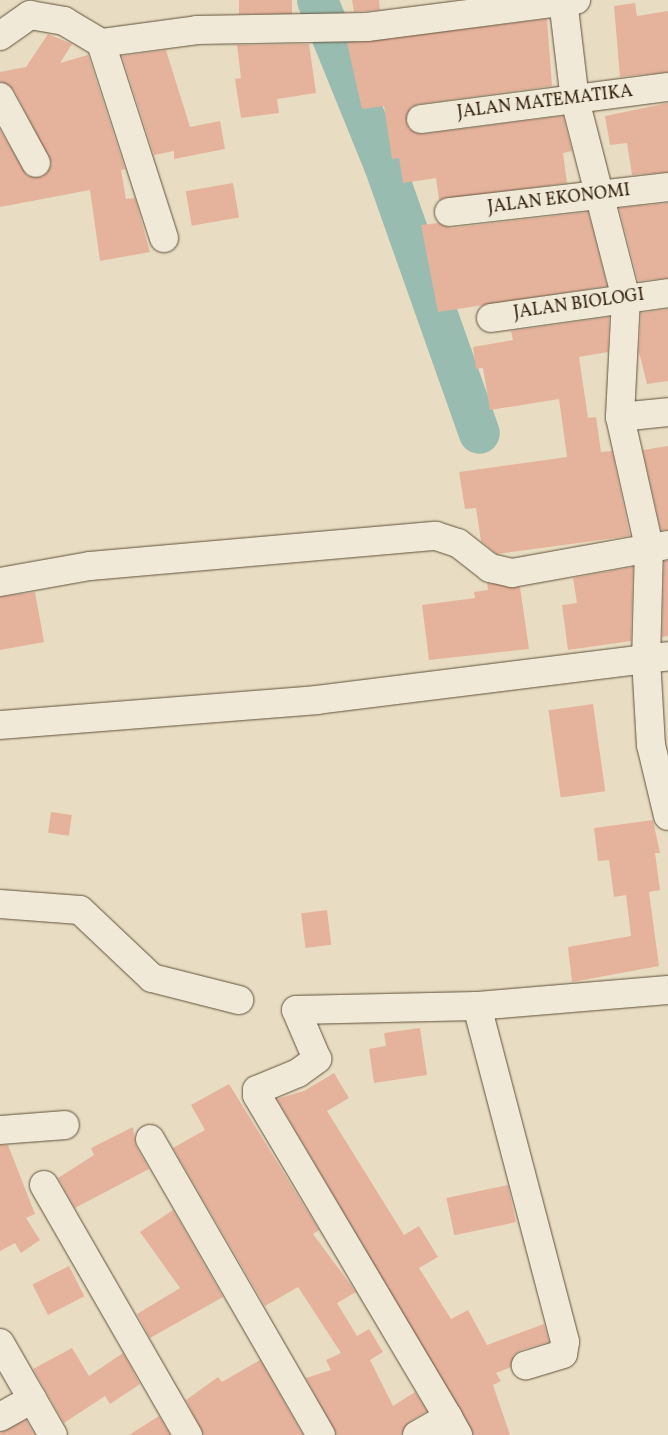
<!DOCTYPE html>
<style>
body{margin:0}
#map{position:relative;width:668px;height:1435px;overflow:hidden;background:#e8ddc2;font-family:Vollkorn,serif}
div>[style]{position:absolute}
.river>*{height:41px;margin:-20.5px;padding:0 20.5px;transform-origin:20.5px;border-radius:20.5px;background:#98bcaf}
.building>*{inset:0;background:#e5b39c;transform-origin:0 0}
.roads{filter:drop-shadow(0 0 1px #62513a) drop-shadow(0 0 1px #62513a)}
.minor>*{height:28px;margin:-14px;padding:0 14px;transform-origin:14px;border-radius:14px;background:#f0e9d7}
span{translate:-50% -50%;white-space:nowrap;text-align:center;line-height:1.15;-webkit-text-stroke:4px #f0e9d7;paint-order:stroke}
.street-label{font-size:18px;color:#35220c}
</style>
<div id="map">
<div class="river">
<i style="left:317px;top:0;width:178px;rotate:67.9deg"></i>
<i style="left:384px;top:165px;width:284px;rotate:70.5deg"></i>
</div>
<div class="building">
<i style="left:239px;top:0;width:53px;height:14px"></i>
<i style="clip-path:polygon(352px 0,379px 0,380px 10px,354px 12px)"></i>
<i style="clip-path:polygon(635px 3px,637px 16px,668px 11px,668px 72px,620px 77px,614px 6px)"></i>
<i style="clip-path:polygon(547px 19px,552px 86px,419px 104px,411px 107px,406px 121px,409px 129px,423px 134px,563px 116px,572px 151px,563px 153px,567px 183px,439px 200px,436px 178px,403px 183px,399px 158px,392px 159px,384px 106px,362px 109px,347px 43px)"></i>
<i style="clip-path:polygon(48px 34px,72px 44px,60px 63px,88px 55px,125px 169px,121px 170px,126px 199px,135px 198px,150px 252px,100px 261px,90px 190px,0 207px,0 130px,27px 176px,43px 177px,52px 164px,14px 90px,0 81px,0 72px,26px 67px)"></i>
<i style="clip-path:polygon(309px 44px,316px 93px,277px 99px,279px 113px,241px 118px,235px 79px,241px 78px,237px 45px)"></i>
<i style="clip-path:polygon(166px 50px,190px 127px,220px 121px,225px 149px,174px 159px,174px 151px,154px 155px,122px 56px)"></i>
<i style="clip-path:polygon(668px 103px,668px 172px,632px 175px,627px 143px,610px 145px,605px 116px)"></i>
<i style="left:233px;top:183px;width:35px;height:48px;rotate:80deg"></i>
<i style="clip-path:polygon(668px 203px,668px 278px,638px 281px,619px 208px)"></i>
<i style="clip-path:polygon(588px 212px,607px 286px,438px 312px,421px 225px,438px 223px,451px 228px)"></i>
<i style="clip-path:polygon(668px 309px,668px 381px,647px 384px,639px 352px,641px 313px)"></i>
<i style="clip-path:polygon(609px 317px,608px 352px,579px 357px,588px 418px,596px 417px,601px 452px,612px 451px,630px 536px,497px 554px,481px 541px,476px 508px,465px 509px,459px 472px,567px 457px,559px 399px,490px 410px,483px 368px,476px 369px,473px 347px,513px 340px,511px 331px)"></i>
<i style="clip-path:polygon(668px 446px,668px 530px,661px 530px,643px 450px)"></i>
<i style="clip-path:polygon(664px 561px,668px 561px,668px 636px,662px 637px)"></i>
<i style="clip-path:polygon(633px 567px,631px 641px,568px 650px,562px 605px,577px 603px,573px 578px)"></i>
<i style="clip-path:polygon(487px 583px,520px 587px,529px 649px,429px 660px,422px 605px,475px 598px,474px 592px,488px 590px)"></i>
<i style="clip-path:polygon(35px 592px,44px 642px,0 650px,0 597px)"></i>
<i style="left:593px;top:704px;width:88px;height:45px;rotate:82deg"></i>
<i style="left:51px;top:812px;width:21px;height:21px;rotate:8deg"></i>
<i style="clip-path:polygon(653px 820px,660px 853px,655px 853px,660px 890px,649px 892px,659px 966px,572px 982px,568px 947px,631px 936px,626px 895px,614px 897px,609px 860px,598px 861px,594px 828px)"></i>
<i style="left:327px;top:910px;width:35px;height:26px;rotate:83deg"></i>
<i style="clip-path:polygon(420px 1028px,427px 1075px,374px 1083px,369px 1049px,386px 1046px,384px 1033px)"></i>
<i style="clip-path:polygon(334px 1073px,349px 1098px,327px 1111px,404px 1235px,419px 1226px,438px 1257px,419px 1268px,451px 1319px,468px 1310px,487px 1345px,544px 1324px,549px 1342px,521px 1350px,514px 1355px,511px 1367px,496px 1373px,501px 1381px,493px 1385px,510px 1435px,474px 1435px,277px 1099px,304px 1091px)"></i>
<i style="clip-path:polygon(229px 1084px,319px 1230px,313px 1234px,356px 1292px,337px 1303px,357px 1336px,369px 1329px,383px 1352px,370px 1360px,393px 1406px,415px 1392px,427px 1411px,409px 1422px,401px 1435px,337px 1435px,306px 1378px,331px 1370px,326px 1360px,341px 1353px,298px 1287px,265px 1306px,173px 1148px,205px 1130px,191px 1105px)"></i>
<i style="clip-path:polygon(133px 1127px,136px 1146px,149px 1169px,75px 1208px,58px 1178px,94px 1155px,91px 1148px)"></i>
<i style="clip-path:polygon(0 1145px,8px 1145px,35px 1214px,26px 1218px,40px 1240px,21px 1253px,15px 1243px,0 1251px)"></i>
<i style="left:508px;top:1185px;width:38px;height:63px;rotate:78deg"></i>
<i style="clip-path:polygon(173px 1210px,223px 1297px,150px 1338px,137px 1314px,180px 1288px,140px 1232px)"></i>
<i style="left:69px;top:1266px;width:34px;height:41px;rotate:63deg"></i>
<i style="clip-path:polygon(72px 1348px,89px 1376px,123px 1353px,140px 1384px,110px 1404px,105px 1396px,64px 1423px,33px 1369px)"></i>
<i style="clip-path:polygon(260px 1360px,303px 1435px,204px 1435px,186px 1400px,218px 1377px,222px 1382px)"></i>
<i style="clip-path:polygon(159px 1416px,170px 1435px,129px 1435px)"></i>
<i style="clip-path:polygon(26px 1420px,35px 1435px,0 1435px,0 1433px)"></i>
</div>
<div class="roads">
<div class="minor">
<i style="left:563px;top:0;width:101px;rotate:83.2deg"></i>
<i style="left:575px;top:100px;width:204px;rotate:75.6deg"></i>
<i style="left:626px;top:298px;width:119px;rotate:92.9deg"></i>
<i style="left:620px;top:417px;width:133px;rotate:77.4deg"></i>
<i style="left:649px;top:547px;width:112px;rotate:91.5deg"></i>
<i style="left:646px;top:659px;width:86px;rotate:86.7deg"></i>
<i style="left:651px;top:745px;width:73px;rotate:76.5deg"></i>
<i style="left:0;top:36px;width:37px;rotate:-35deg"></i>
<i style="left:30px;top:15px;width:35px;rotate:10deg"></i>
<i style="left:64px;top:21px;width:43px;rotate:30.7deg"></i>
<i style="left:101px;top:43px;width:97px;rotate:-7.7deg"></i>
<i style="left:197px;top:30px;width:170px;rotate:-1deg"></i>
<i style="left:367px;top:27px;width:211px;rotate:-7.4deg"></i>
<i style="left:101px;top:43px;width:205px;rotate:72.1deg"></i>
<i style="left:0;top:97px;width:75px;rotate:61.4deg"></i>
<i style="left:421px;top:119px;width:249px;rotate:-7.4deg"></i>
<i style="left:449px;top:212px;width:220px;rotate:-6.5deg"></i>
<i style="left:491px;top:318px;width:179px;rotate:-8deg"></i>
<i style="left:620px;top:417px;width:48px;rotate:-5.9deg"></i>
<i style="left:0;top:582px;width:91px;rotate:-10.1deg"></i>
<i style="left:90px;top:566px;width:347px;rotate:-5deg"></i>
<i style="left:436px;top:536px;width:23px;rotate:18deg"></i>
<i style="left:458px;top:543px;width:41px;rotate:38deg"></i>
<i style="left:490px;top:568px;width:23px;rotate:13deg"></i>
<i style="left:512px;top:573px;width:158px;rotate:-10.2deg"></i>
<i style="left:0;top:725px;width:318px;rotate:-4.5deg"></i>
<i style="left:317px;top:700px;width:354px;rotate:-7.1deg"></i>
<i style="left:0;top:904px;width:80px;rotate:4.3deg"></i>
<i style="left:80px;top:910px;width:99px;rotate:43.4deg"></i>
<i style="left:152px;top:978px;width:90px;rotate:14.2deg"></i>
<i style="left:477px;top:1006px;width:347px;rotate:75.3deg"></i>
<i style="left:565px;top:1342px;width:12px;rotate:99deg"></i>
<i style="left:563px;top:1354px;width:39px;rotate:163deg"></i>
<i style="left:0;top:1130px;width:65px;rotate:-4.4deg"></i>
<i style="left:150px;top:1139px;width:342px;rotate:60deg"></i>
<i style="left:44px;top:1185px;width:289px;rotate:60.1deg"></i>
<i style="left:0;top:1343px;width:106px;rotate:60.1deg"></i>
<i style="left:0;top:1417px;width:37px;rotate:-29deg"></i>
<i style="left:448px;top:1417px;width:374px;rotate:-120.7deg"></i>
<i style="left:257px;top:1095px;width:5px;rotate:-90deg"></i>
<i style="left:257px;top:1090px;width:44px;rotate:-22.5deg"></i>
<i style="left:298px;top:1073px;width:24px;rotate:-36deg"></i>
<i style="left:317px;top:1059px;width:53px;rotate:-113.2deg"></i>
<i style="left:296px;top:1010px;width:181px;rotate:-1.3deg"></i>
<i style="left:477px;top:1006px;width:192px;rotate:-4.8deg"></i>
<i style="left:417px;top:1435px;width:36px;rotate:-30deg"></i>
<i style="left:448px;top:1417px;width:21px;rotate:61deg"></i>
</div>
</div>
<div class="street-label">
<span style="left:545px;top:103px;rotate:-7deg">JALAN MATEMATIKA</span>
<span style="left:559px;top:200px;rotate:-7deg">JALAN EKONOMI</span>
<span style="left:579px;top:305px;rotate:-8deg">JALAN BIOLOGI</span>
</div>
</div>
